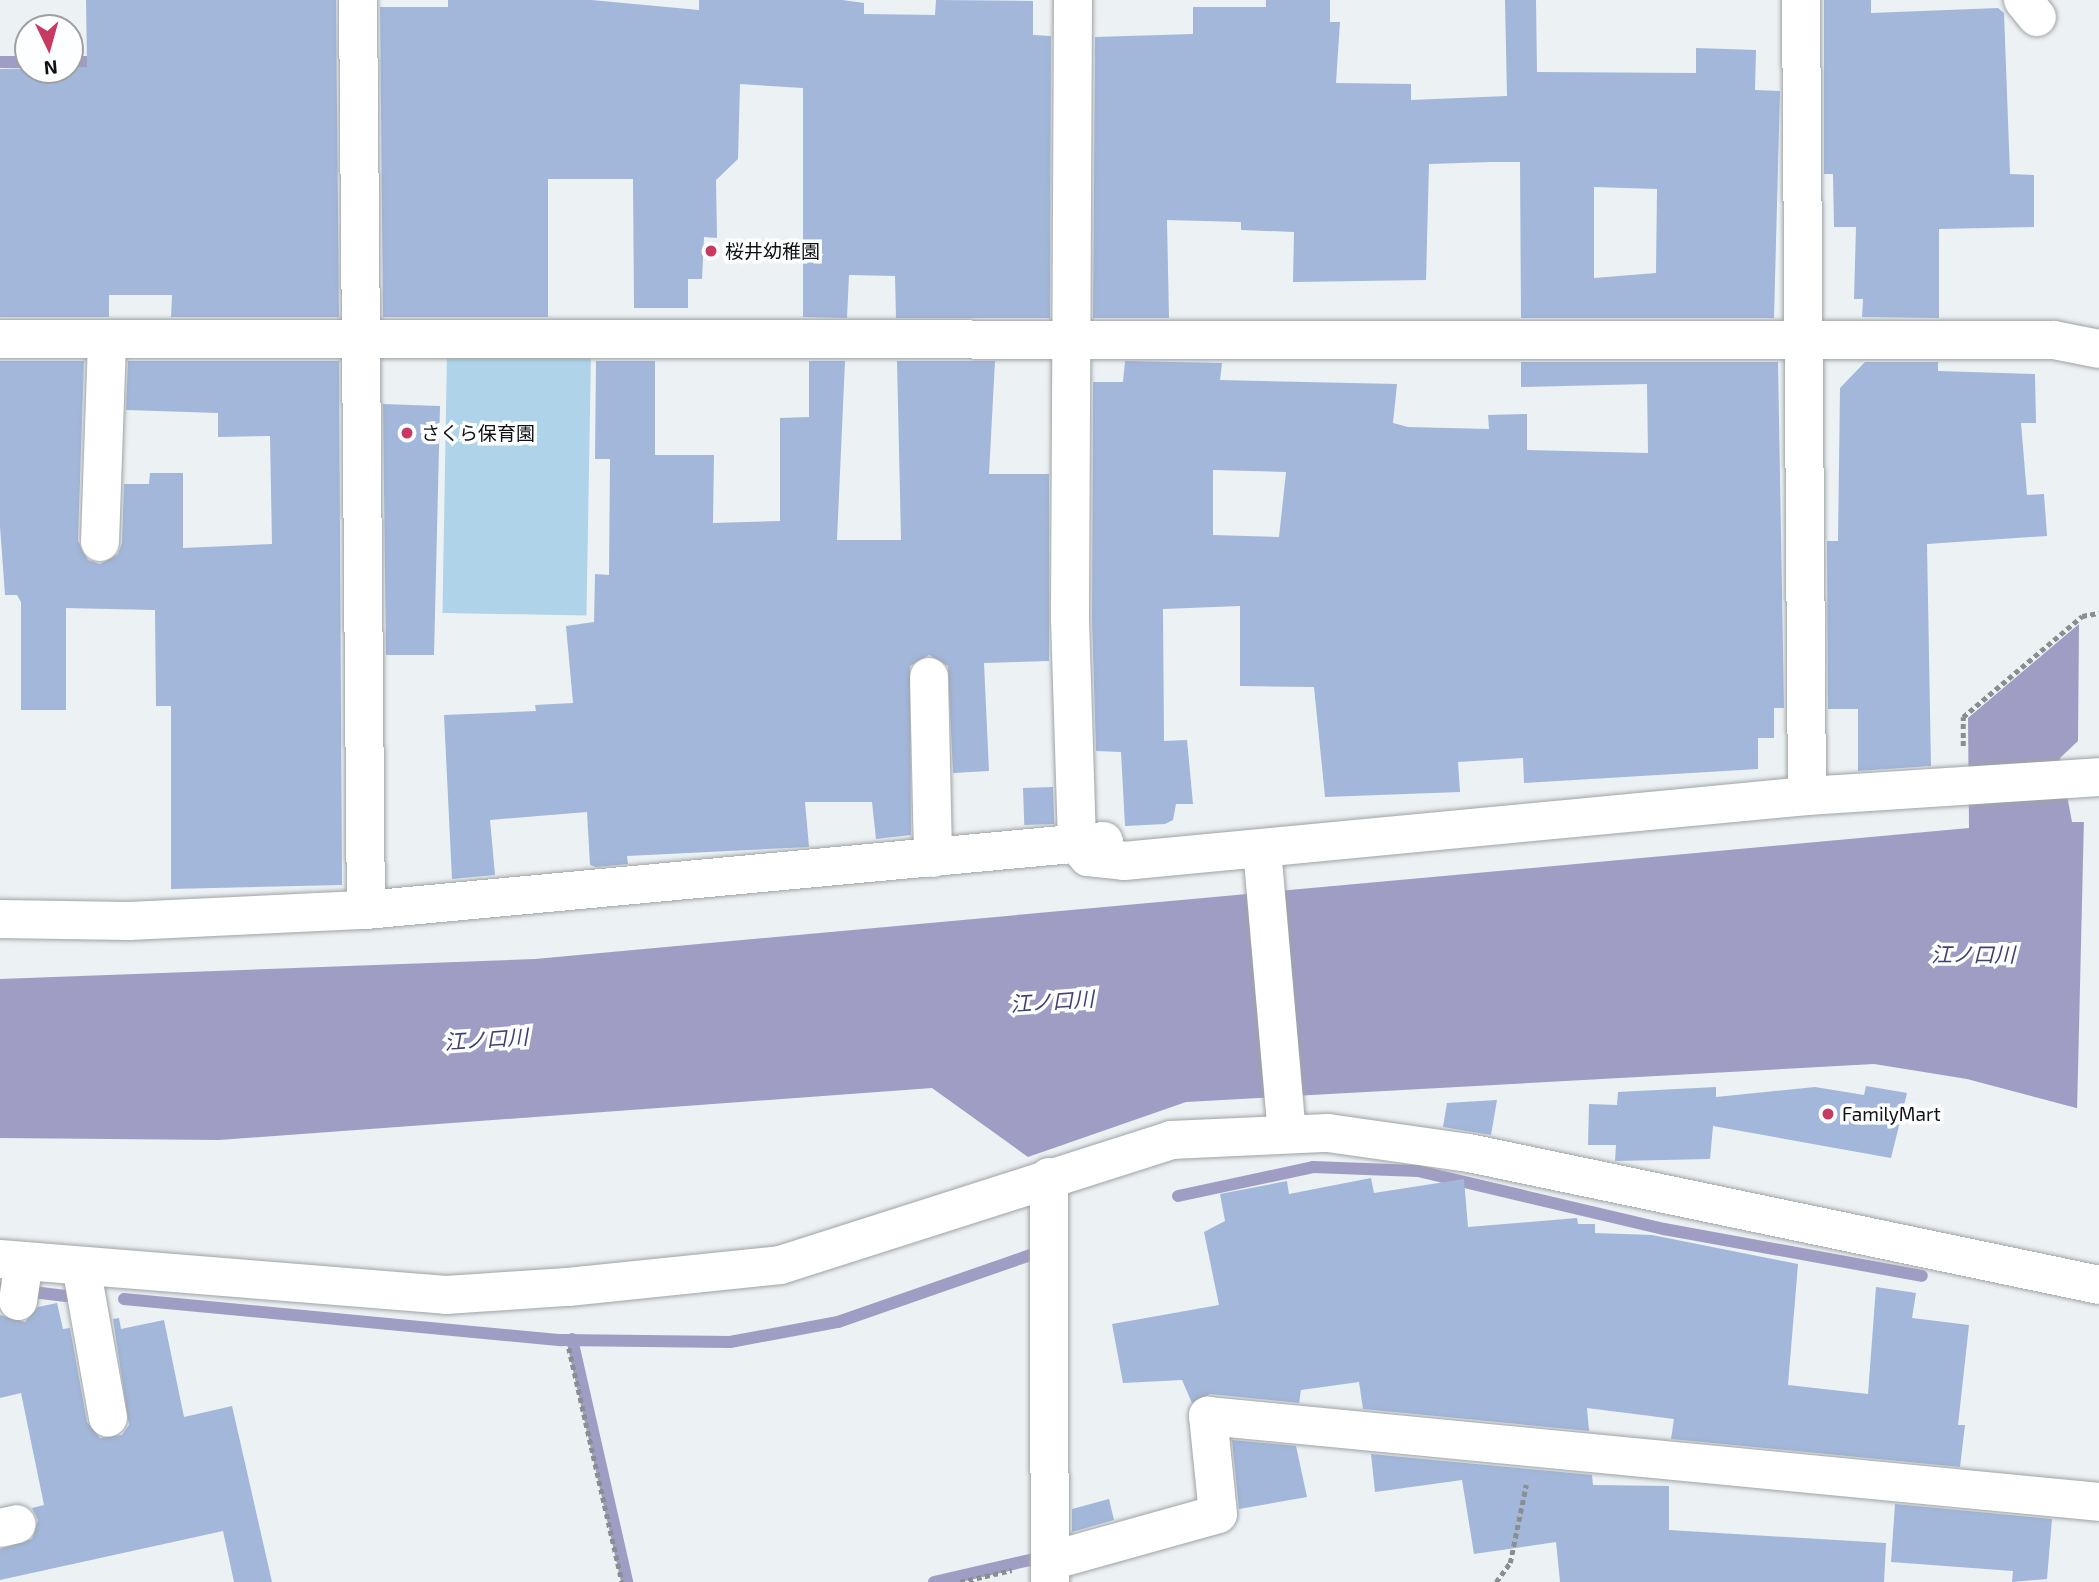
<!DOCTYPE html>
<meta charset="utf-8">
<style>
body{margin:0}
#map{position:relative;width:2099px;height:1582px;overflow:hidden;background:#ecf1f4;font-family:"Exo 2","Noto Sans JP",sans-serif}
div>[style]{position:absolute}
.green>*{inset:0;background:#afd4ea;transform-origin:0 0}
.water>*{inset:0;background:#a09dc4}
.pier>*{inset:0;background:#ecf1f4}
.stream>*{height:12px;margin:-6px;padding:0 6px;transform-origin:6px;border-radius:6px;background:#a09dc4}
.building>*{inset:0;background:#a2b7da;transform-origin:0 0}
.path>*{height:4.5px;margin-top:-2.25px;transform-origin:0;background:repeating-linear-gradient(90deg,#8a8e90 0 5px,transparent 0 8.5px)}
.roads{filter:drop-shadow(0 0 2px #9ea3a6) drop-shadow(0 0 2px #9ea3a6)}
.minor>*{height:38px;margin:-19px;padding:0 19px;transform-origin:19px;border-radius:19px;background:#fff}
.dots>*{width:19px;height:19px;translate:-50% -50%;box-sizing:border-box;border:4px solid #fcfeff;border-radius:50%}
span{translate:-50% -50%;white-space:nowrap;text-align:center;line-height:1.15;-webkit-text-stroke:7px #fcfeff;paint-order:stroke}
.poi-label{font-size:19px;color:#0f1112}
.left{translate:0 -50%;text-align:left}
.water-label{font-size:21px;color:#443d70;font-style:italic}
.north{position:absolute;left:14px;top:14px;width:70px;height:70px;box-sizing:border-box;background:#fcfeff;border:2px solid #9d9fa0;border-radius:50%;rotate:175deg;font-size:19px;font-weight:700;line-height:28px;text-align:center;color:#0f1112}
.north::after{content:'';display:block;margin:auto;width:24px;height:32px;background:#c83a62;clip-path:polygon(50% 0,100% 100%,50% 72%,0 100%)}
</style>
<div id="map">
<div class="green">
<i style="left:447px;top:353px;width:144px;height:260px;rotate:1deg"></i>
</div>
<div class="water">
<i style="clip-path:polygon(2079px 624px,2078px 741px,2060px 758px,2072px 822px,2099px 822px,2099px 1114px,1967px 1079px,1874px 1064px,1186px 1102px,1028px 1157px,932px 1088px,219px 1140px,0 1138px,0 979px,535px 959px,1969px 828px,1968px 718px)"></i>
</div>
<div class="pier">
<i style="clip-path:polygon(2084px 818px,2099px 818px,2099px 1118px,2077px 1113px)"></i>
</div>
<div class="stream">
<i style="left:0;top:62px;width:28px"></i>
<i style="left:70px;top:62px;width:31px"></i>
<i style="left:1178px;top:1196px;width:138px;rotate:-12.1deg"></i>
<i style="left:1313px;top:1167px;width:105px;rotate:2.2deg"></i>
<i style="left:1418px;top:1171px;width:253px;rotate:13.3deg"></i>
<i style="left:1664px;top:1229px;width:262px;rotate:10.3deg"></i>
<i style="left:0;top:1288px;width:66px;rotate:6.9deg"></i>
<i style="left:124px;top:1299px;width:439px;rotate:5.4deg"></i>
<i style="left:561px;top:1340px;width:169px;rotate:0.7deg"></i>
<i style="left:730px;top:1342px;width:110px;rotate:-10.5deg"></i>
<i style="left:838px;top:1322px;width:203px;rotate:-19.2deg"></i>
<i style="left:572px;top:1339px;width:249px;rotate:77.2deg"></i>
<i style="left:934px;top:1582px;width:98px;rotate:-12.9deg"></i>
</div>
<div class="building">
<i style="clip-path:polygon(86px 0,336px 0,339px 317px,171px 317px,172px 295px,109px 295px,109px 317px,0 317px,0 69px,87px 67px)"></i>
<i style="clip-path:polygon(448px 0,591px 0,699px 10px,699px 0,842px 0,864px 3px,864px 14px,935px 15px,936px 0,1033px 1px,1033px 35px,1051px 36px,1050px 318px,896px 318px,895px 276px,849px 275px,847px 318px,803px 317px,803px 88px,740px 84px,738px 159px,716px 180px,717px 238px,704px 237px,702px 279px,688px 279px,688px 308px,634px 308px,633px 179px,548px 179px,548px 317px,383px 317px,380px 7px,448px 7px)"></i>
<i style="clip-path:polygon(evenodd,1266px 0,1330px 0,1330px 22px,1340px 22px,1336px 83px,1411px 84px,1411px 100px,1507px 96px,1505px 0,1536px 0,1537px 72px,1696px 73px,1696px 48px,1756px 50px,1755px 90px,1780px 91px,1774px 318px,1521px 318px,1520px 162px,1491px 162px,1429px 164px,1426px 280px,1293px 282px,1294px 232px,1241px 230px,1241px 222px,1167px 220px,1169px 318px,1093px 318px,1095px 37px,1193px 34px,1193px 7px,1266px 7px,1266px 0,1594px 187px,1657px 189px,1656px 273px,1594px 278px,1594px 187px)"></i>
<i style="clip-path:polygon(1824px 0,1871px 0,1871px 13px,1998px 8px,2004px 13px,2010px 174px,2034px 175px,2034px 227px,1939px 229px,1939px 318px,1862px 317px,1863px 299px,1854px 299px,1856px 227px,1834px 227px,1833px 174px,1824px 174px)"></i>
<i style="clip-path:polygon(0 361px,84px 361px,78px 541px,88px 560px,100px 564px,118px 554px,122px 543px,124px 484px,149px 484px,150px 473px,183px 473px,183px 548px,272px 544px,270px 436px,218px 437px,218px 413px,126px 410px,128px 361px,339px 361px,342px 885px,171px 889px,171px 706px,156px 706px,155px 610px,66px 608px,66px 710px,21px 710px,21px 602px,17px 595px,5px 595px,0 526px)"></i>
<i style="clip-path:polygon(596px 361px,655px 361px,655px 455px,714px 455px,713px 523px,780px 521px,780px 418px,809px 417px,809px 361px,845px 361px,837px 540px,901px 540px,897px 361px,995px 361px,989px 474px,1049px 474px,1049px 661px,984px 663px,989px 771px,953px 773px,948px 666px,929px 655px,910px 666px,911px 835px,876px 839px,872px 802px,805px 802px,809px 847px,627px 856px,628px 864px,596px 867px,590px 865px,587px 812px,490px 820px,495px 875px,452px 879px,444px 715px,536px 711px,535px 705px,573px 703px,566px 626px,594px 622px,595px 574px,609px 575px,610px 459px,595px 459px)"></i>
<i style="clip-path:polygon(evenodd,1125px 361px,1222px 363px,1220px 380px,1397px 384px,1393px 423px,1408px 427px,1489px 429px,1488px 415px,1527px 414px,1527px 450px,1648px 453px,1647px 384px,1521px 387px,1521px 362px,1778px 362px,1784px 708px,1774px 708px,1774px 738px,1758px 738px,1758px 769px,1524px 783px,1523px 758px,1458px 762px,1460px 792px,1325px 797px,1314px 687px,1240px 686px,1240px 606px,1163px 609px,1164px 741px,1187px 740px,1193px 804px,1176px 804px,1173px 820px,1165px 824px,1125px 826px,1121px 752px,1096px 751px,1092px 620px,1093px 382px,1123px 382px,1125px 361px,1213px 470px,1286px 472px,1279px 537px,1213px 535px,1213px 470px)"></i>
<i style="clip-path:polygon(1865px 362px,1938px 362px,1938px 371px,2035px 374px,2036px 423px,2021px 423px,2027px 495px,2044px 494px,2047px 536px,1927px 544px,1931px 766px,1858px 771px,1858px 709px,1828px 709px,1827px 541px,1838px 541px,1840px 388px)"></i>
<i style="clip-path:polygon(383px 404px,440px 406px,434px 655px,386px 655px)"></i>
<i style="left:1053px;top:787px;width:37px;height:30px;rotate:88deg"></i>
<i style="clip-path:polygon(1866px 1086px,1907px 1093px,1891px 1158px,1713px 1126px,1710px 1159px,1615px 1161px,1616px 1145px,1588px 1145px,1589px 1104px,1617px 1105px,1618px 1092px,1716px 1087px,1716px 1097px,1815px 1087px,1864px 1095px)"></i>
<i style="clip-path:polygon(1497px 1100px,1491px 1135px,1443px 1127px,1447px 1103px)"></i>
<i style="clip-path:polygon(1371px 1178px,1374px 1193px,1464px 1179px,1468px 1227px,1577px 1218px,1578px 1224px,1595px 1224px,1595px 1233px,1652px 1235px,1798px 1264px,1788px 1385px,1868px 1394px,1876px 1287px,1916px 1293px,1912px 1318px,1969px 1325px,1958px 1425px,1965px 1425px,1960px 1467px,1671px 1439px,1674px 1419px,1587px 1408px,1589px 1431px,1363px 1409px,1359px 1382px,1301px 1390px,1299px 1403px,1210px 1394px,1192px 1403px,1182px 1380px,1123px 1383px,1112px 1324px,1219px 1305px,1204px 1232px,1225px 1221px,1220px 1194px,1287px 1181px,1289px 1194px)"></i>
<i style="clip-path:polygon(57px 1303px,63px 1329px,70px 1328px,87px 1422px,100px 1438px,122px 1435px,129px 1425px,113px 1319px,119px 1318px,121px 1329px,164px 1320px,184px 1417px,232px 1406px,272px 1582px,234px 1582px,223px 1531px,0 1580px,0 1549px,32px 1539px,38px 1520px,32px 1508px,44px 1505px,21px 1393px,0 1398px,0 1315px,25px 1322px,38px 1307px)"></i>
<i style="clip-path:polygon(1232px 1440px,1296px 1446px,1307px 1497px,1239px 1509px)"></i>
<i style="clip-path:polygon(1371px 1454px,1592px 1475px,1593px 1485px,1669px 1486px,1669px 1530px,1886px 1543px,1884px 1582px,1560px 1582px,1556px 1542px,1474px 1554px,1462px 1480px,1375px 1492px)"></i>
<i style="clip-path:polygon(1109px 1499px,1114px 1520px,1072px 1532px,1072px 1509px)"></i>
<i style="clip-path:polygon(1895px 1504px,2052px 1519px,2047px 1579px,2012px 1582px,2013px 1571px,1891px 1562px)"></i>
</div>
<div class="path">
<i style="left:1963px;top:746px;width:29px;rotate:-90deg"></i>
<i style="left:1963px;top:717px;width:156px;rotate:-40.3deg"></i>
<i style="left:2082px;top:616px;width:17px;rotate:-10deg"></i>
<i style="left:569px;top:1348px;width:240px;rotate:77.2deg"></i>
<i style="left:960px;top:1582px;width:53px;rotate:-13deg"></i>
<i style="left:1496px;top:1582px;width:24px;rotate:-54deg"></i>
<i style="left:1510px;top:1563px;width:80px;rotate:-78.4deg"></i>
</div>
<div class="roads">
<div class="minor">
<i style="left:358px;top:0;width:910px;rotate:89.5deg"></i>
<i style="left:1073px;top:0;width:620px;rotate:90.28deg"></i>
<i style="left:1070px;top:620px;width:224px;rotate:88.2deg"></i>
<i style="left:1077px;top:844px;width:17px;rotate:50deg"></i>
<i style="left:1088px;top:857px;width:36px;rotate:6deg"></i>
<i style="left:1124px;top:861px;width:686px;rotate:-5.44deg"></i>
<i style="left:1807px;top:796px;width:293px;rotate:-3.7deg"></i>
<i style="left:1801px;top:0;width:796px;rotate:89.57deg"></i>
<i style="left:2023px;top:0;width:22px;rotate:51deg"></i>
<i style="left:0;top:339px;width:2054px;rotate:0.03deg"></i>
<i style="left:2054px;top:340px;width:46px;rotate:11.3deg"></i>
<i style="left:100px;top:542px;width:203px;rotate:-88deg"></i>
<i style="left:929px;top:677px;width:181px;rotate:88.7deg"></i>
<i style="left:1262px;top:849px;width:284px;rotate:85deg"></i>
<i style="left:0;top:919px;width:129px;rotate:0.9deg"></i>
<i style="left:129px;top:921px;width:237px;rotate:-2.7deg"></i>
<i style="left:366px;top:910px;width:741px;rotate:-5.34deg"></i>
<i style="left:1049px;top:1177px;width:404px;rotate:89.9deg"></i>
<i style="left:0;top:1259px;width:447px;rotate:4.6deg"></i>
<i style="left:446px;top:1295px;width:122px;rotate:-3.8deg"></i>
<i style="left:568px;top:1287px;width:213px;rotate:-5.9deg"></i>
<i style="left:780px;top:1265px;width:410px;rotate:-17.7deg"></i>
<i style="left:1171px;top:1140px;width:157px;rotate:-2.6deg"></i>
<i style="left:1328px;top:1133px;width:142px;rotate:8.1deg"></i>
<i style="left:1469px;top:1153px;width:644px;rotate:11.83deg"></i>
<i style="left:81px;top:1266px;width:154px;rotate:79.9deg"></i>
<i style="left:18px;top:1301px;width:40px;rotate:-81.5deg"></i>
<i style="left:0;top:1528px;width:17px;rotate:-13deg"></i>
<i style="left:1050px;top:1561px;width:174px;rotate:-15.6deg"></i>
<i style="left:1218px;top:1514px;width:99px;rotate:-95.8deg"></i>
<i style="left:1208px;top:1416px;width:895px;rotate:5.51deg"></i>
</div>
</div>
<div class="dots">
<i style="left:711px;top:251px;background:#c83a62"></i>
<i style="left:407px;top:433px;background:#c83a62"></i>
<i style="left:1828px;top:1114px;background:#c83a62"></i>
</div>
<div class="poi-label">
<span class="left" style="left:725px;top:251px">桜井幼稚園</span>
<span class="left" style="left:421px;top:433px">さくら保育園</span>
<span class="left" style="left:1842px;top:1114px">FamilyMart</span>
</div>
<div class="water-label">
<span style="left:1973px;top:954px">江ノ口川</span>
<span style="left:1052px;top:1001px;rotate:-4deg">江ノ口川</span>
<span style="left:486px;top:1039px;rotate:-4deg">江ノ口川</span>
</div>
<div class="north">N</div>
</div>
